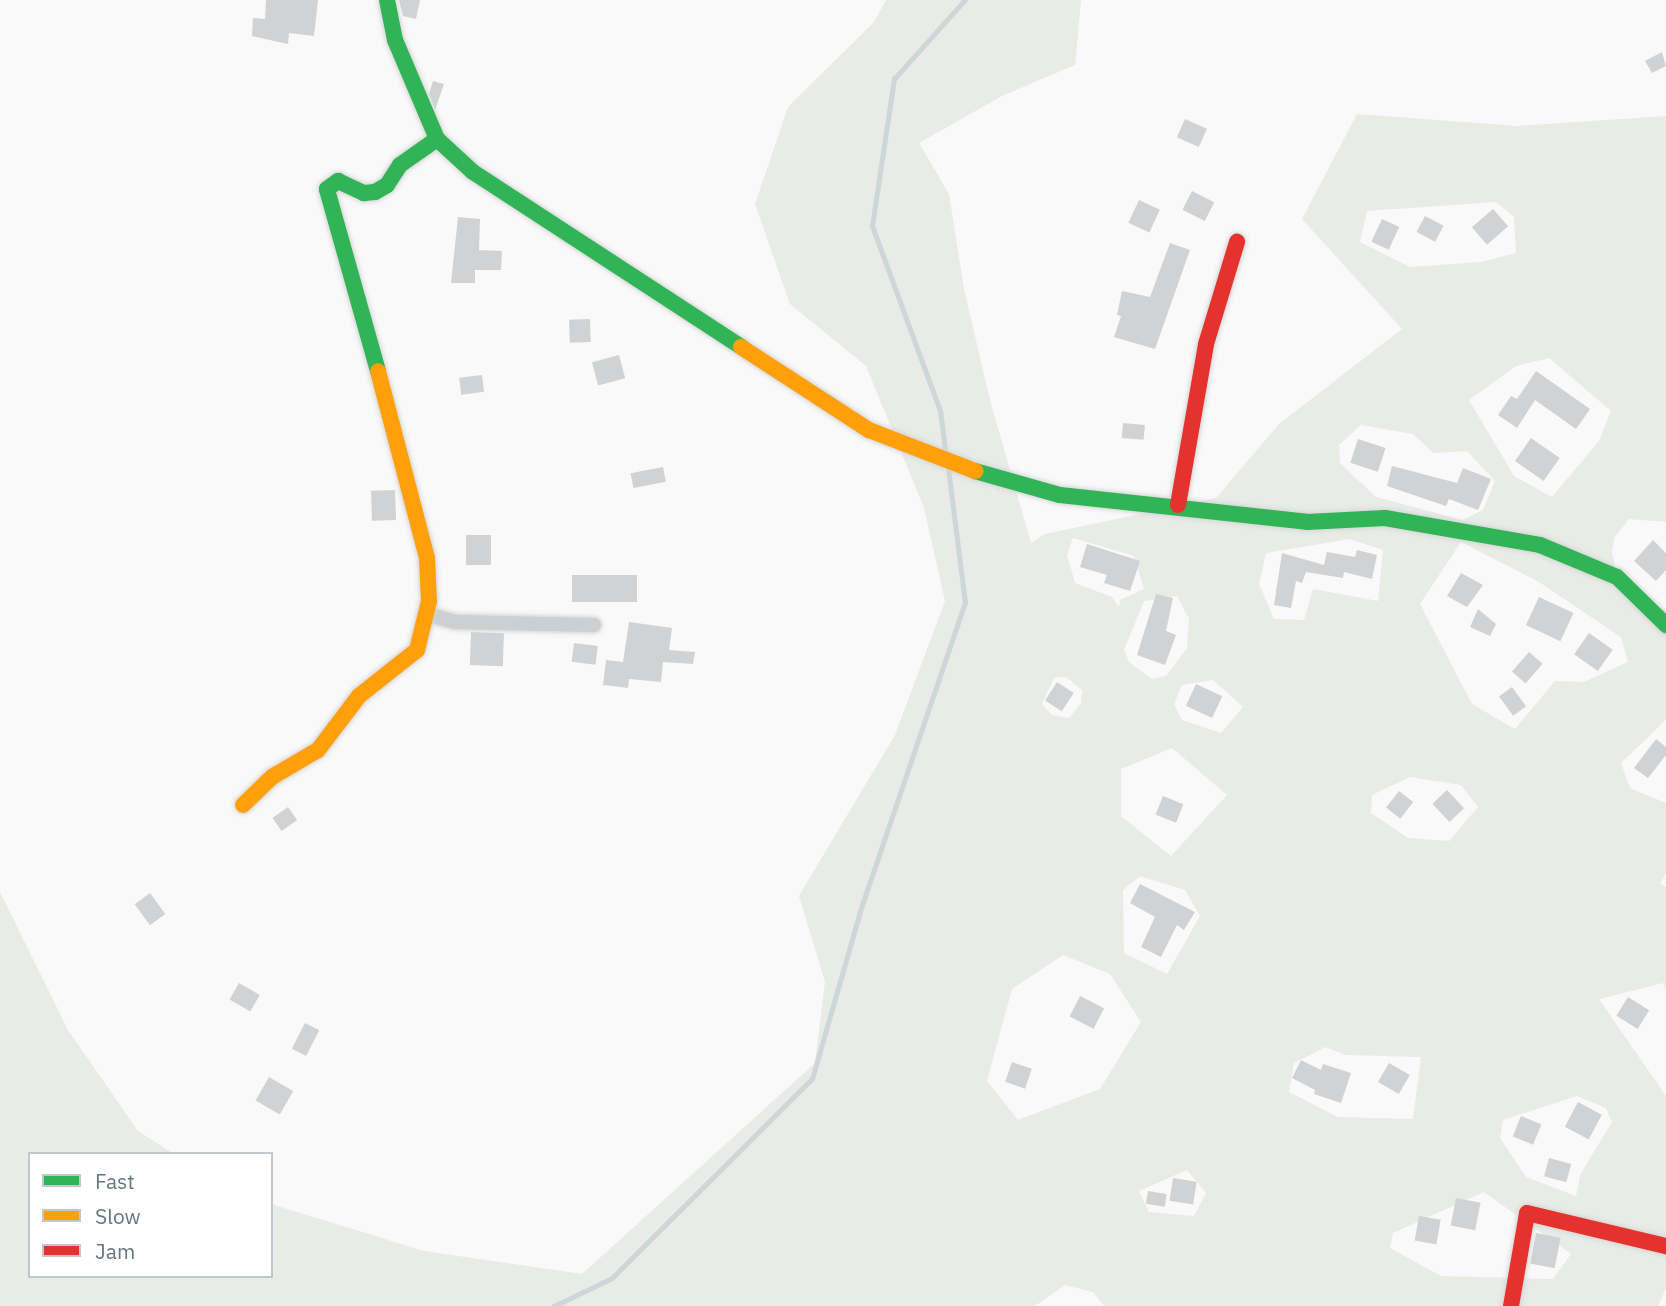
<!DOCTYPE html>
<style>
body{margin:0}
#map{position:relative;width:1666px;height:1306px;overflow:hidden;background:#f9f9f9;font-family:"IBM Plex Sans",sans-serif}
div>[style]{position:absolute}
.green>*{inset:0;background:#e8ebe6}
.stream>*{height:4.5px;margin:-2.25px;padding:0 2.25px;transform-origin:2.25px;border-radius:2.25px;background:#ced6d9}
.building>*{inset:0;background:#d0d2d3;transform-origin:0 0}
.roads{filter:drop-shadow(0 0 2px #d5d6d7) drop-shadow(0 0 2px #d5d6d7)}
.street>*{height:14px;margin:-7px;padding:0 7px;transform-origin:7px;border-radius:7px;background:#cecfd0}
.fast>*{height:16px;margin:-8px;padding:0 8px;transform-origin:8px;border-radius:8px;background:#30b455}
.slow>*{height:16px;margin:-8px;padding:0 8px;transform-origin:8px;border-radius:8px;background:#ff9f0a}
.jam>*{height:16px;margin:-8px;padding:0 8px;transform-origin:8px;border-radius:8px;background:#e5322d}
span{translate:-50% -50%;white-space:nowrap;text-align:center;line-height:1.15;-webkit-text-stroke:7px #fff;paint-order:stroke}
.legend{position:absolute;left:28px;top:1152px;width:245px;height:126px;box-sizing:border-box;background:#fff;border:2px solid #c1c8cd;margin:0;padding:9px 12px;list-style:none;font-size:21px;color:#657683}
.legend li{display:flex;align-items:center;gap:14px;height:35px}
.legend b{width:35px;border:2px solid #c1c8cd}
</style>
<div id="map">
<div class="green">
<i style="clip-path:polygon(evenodd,886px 0,1081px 0,1075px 65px,1002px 96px,919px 143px,949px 194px,964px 289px,990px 400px,1031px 543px,1045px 534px,1216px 498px,1279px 424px,1402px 329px,1302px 219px,1357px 114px,1517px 126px,1666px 116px,1666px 522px,1629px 519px,1614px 538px,1612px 552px,1617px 576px,1650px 605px,1666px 610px,1666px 720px,1621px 763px,1630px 788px,1666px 803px,1666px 873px,1660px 883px,1666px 887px,1666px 990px,1663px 983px,1599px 999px,1666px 1096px,1666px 1288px,1658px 1306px,1104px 1306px,1093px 1292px,1065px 1285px,1035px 1306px,0 1306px,0 892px,68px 1030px,138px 1131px,174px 1154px,30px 1154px,30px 1276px,271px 1276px,271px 1204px,424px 1251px,582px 1274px,815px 1063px,825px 982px,799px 896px,895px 735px,945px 601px,924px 508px,866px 366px,790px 304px,755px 204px,788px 107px,874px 22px,886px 0,1496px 202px,1514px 217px,1516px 253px,1481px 262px,1410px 267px,1360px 242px,1367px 211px,1496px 202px,886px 0,1549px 358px,1611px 411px,1599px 441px,1552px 497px,1514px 476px,1469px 400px,1516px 366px,1549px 358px,886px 0,1361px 425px,1413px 434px,1433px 453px,1467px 451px,1495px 481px,1483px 510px,1463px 520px,1376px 497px,1340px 463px,1339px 445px,1361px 425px,886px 0,1073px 538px,1134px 556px,1144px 589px,1120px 600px,1119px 607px,1112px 597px,1075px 583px,1067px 555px,1073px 538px,886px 0,1350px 539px,1383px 550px,1378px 601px,1313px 589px,1304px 620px,1274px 619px,1259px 584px,1266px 553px,1350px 539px,886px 0,1461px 542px,1539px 582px,1621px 637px,1628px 662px,1584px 682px,1555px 681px,1515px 729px,1472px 704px,1420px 604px,1461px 542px,886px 0,1177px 596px,1189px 619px,1187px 648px,1166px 676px,1152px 679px,1129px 662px,1124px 650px,1144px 601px,1177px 596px,886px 0,1066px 677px,1082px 690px,1081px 703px,1069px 718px,1052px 715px,1042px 704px,1054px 678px,1066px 677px,886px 0,1213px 680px,1243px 707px,1221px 733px,1182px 720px,1174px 704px,1182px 685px,1213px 680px,886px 0,1172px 748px,1227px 795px,1171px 856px,1121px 816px,1121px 769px,1172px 748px,886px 0,1410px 777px,1461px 785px,1478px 807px,1449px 841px,1408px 838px,1371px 813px,1372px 795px,1410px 777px,886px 0,1140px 876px,1185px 890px,1200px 916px,1167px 974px,1124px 953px,1123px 890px,1140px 876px,886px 0,1063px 955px,1110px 974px,1141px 1022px,1100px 1089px,1018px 1120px,987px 1081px,1012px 989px,1063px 955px,886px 0,1325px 1047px,1346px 1055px,1421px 1057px,1413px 1119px,1338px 1117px,1289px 1092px,1294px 1063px,1325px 1047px,886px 0,1577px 1096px,1606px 1108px,1612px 1122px,1580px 1175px,1576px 1196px,1526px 1177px,1500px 1138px,1503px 1120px,1577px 1096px,886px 0,1187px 1170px,1206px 1193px,1194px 1216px,1149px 1212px,1139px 1191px,1187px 1170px,886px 0,1484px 1192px,1571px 1254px,1553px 1279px,1441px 1276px,1390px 1248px,1393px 1233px,1484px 1192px)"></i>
</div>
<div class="stream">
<i style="left:946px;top:457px;width:46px;rotate:-97.4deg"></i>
<i style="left:940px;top:411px;width:197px;rotate:-110.2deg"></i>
<i style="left:872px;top:226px;width:149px;rotate:-81.5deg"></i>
<i style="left:894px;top:79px;width:106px;rotate:-48.1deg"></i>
<i style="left:554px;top:1306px;width:64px;rotate:-25.8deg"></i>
<i style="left:612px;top:1278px;width:282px;rotate:-44.9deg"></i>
<i style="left:812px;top:1079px;width:178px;rotate:-74deg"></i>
<i style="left:861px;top:908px;width:322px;rotate:-71.2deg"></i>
<i style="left:965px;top:603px;width:135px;rotate:-97.2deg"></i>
</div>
<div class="building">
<i style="clip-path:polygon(266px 0,318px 0,314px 36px,289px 33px,288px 44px,252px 36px,253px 18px,265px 19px)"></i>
<i style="clip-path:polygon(399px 0,420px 0,416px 19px,403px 16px)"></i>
<i style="clip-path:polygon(1662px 52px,1666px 66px,1652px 73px,1645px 61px)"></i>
<i style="clip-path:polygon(433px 81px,444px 84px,435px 110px,429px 94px)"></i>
<i style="left:1185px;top:119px;width:24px;height:20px;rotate:24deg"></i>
<i style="left:1192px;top:191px;width:25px;height:21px;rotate:27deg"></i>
<i style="left:1139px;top:200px;width:23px;height:25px;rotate:25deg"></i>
<i style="left:1493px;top:209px;width:23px;height:28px;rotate:49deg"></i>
<i style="left:1425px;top:216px;width:21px;height:18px;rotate:28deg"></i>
<i style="clip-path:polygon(458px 217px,480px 219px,479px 250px,502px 251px,501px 270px,475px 270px,475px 283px,451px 283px)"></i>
<i style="left:1382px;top:219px;width:19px;height:25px;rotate:25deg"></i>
<i style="clip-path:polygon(1170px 243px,1190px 250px,1155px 349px,1114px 337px,1121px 316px,1117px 315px,1122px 291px,1150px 297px)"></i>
<i style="left:590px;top:319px;width:23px;height:21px;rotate:88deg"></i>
<i style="left:619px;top:355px;width:24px;height:28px;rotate:75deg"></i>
<i style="clip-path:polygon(1536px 371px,1590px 409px,1576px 429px,1535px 400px,1517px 428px,1498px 415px,1511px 396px,1517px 399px)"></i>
<i style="left:482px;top:375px;width:17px;height:23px;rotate:83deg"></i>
<i style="left:1123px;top:423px;width:22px;height:15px;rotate:5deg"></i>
<i style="left:1531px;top:438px;width:35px;height:28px;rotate:35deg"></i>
<i style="left:1358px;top:439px;width:29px;height:25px;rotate:18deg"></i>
<i style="clip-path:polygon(1392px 466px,1457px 483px,1463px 468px,1491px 479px,1478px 510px,1449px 499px,1446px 506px,1387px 486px)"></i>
<i style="left:663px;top:467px;width:15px;height:33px;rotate:79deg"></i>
<i style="left:395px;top:490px;width:30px;height:24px;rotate:88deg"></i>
<i style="left:466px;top:535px;width:25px;height:30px"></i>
<i style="clip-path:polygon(1653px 540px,1666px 553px,1666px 570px,1656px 581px,1634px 561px)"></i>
<i style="clip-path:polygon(1087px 544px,1140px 561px,1130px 591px,1104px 583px,1107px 575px,1080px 567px)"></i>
<i style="clip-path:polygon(1357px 550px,1377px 555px,1372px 579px,1344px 572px,1343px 578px,1306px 572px,1302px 583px,1296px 581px,1291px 608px,1274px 605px,1282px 553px,1324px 565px,1327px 552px,1355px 557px)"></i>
<i style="clip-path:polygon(1461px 573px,1483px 585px,1467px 607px,1447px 596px)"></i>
<i style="left:637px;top:575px;width:27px;height:65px;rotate:90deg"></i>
<i style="clip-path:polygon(1156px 594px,1173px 598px,1166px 631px,1176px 635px,1165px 665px,1137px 655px)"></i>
<i style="left:1539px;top:597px;width:38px;height:31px;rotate:25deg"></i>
<i style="clip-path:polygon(1478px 609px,1496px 624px,1490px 636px,1470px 627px)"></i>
<i style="clip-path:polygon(629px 622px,672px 628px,669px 650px,695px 652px,693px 664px,663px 662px,661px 682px,629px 679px,628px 688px,603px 685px,606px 660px,623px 662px)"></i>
<i style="left:471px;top:632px;width:33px;height:33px;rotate:2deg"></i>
<i style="left:1589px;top:633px;width:29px;height:26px;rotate:35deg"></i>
<i style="left:574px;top:643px;width:24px;height:19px;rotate:7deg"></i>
<i style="left:1529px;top:652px;width:18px;height:26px;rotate:41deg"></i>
<i style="left:1057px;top:682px;width:20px;height:22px;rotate:33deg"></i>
<i style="left:1196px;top:684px;width:29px;height:24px;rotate:25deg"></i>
<i style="left:1512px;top:687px;width:24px;height:16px;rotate:54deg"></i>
<i style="clip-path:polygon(1656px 739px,1666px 747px,1666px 755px,1648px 778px,1634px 768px)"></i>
<i style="left:1447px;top:790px;width:25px;height:20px;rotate:47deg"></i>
<i style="left:1399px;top:791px;width:18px;height:21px;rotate:38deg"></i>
<i style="left:1163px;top:796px;width:22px;height:20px;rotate:22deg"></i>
<i style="left:288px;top:807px;width:16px;height:19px;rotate:55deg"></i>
<i style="clip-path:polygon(1140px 884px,1195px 912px,1184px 930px,1177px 925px,1161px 957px,1141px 947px,1155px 917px,1130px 903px)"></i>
<i style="left:150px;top:893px;width:26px;height:19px;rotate:54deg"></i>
<i style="left:239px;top:983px;width:24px;height:19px;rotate:30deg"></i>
<i style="left:1080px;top:996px;width:27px;height:23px;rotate:27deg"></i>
<i style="left:1628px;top:997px;width:25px;height:22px;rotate:32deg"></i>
<i style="left:305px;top:1023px;width:16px;height:29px;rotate:27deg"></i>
<i style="clip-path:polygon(1301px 1060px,1321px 1070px,1323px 1064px,1351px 1073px,1341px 1103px,1314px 1094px,1315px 1090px,1292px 1078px)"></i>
<i style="left:1012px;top:1062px;width:21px;height:21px;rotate:19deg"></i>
<i style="left:1389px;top:1063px;width:24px;height:22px;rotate:30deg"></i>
<i style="left:269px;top:1077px;width:28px;height:27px;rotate:30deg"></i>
<i style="left:1578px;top:1102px;width:27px;height:28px;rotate:28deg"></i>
<i style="left:1521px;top:1116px;width:22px;height:22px;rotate:22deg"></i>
<i style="left:1549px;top:1158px;width:23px;height:19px;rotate:15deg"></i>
<i style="left:1173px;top:1178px;width:24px;height:23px;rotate:9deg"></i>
<i style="left:1148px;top:1191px;width:19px;height:13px;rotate:9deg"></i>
<i style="left:1456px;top:1198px;width:25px;height:28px;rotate:11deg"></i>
<i style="left:1419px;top:1216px;width:22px;height:25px;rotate:10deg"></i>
<i style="left:1536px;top:1233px;width:25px;height:31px;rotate:11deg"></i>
</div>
<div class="roads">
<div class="street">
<i style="left:427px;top:614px;width:29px;rotate:16deg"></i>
<i style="left:455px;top:622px;width:139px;rotate:1.2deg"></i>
</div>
<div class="fast">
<i style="left:387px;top:0;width:41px;rotate:78.7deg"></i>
<i style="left:395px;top:40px;width:108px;rotate:67deg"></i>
<i style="left:437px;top:139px;width:49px;rotate:42.5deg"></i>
<i style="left:473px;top:172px;width:320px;rotate:33.1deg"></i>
<i style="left:378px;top:371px;width:189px;rotate:-105.7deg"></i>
<i style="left:327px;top:189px;width:14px;rotate:-36deg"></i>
<i style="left:338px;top:181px;width:29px;rotate:25deg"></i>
<i style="left:364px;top:193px;width:11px;rotate:-5deg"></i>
<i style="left:375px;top:192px;width:14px;rotate:-30deg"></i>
<i style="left:387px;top:185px;width:24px;rotate:-57deg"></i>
<i style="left:400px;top:165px;width:45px;rotate:-35.1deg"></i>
<i style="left:975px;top:471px;width:88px;rotate:15.8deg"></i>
<i style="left:1060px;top:495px;width:248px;rotate:6.2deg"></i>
<i style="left:1307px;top:522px;width:78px;rotate:-2.9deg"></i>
<i style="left:1385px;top:518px;width:157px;rotate:9.9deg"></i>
<i style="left:1540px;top:545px;width:83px;rotate:22.6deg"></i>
<i style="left:1617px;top:577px;width:69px;rotate:44.4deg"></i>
</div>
<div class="slow">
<i style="left:741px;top:347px;width:153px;rotate:33deg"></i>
<i style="left:869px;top:430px;width:114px;rotate:21.1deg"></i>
<i style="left:243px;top:805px;width:40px;rotate:-44deg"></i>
<i style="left:272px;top:777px;width:53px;rotate:-30.4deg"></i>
<i style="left:318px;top:750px;width:68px;rotate:-52.8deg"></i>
<i style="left:359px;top:696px;width:74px;rotate:-38.4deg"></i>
<i style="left:417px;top:650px;width:50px;rotate:-76.2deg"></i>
<i style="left:429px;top:601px;width:43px;rotate:-92.7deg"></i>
<i style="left:427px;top:558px;width:193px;rotate:-104.7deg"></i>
</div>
<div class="jam">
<i style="left:1178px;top:505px;width:163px;rotate:-80.1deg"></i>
<i style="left:1206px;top:344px;width:107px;rotate:-73.1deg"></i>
<i style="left:1511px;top:1306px;width:94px;rotate:-80.2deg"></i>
<i style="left:1527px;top:1213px;width:143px;rotate:13.4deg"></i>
</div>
</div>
<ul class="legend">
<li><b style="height:9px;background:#30b455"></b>Fast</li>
<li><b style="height:9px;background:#ff9f0a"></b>Slow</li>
<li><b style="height:9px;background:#e5322d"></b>Jam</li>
</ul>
</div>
